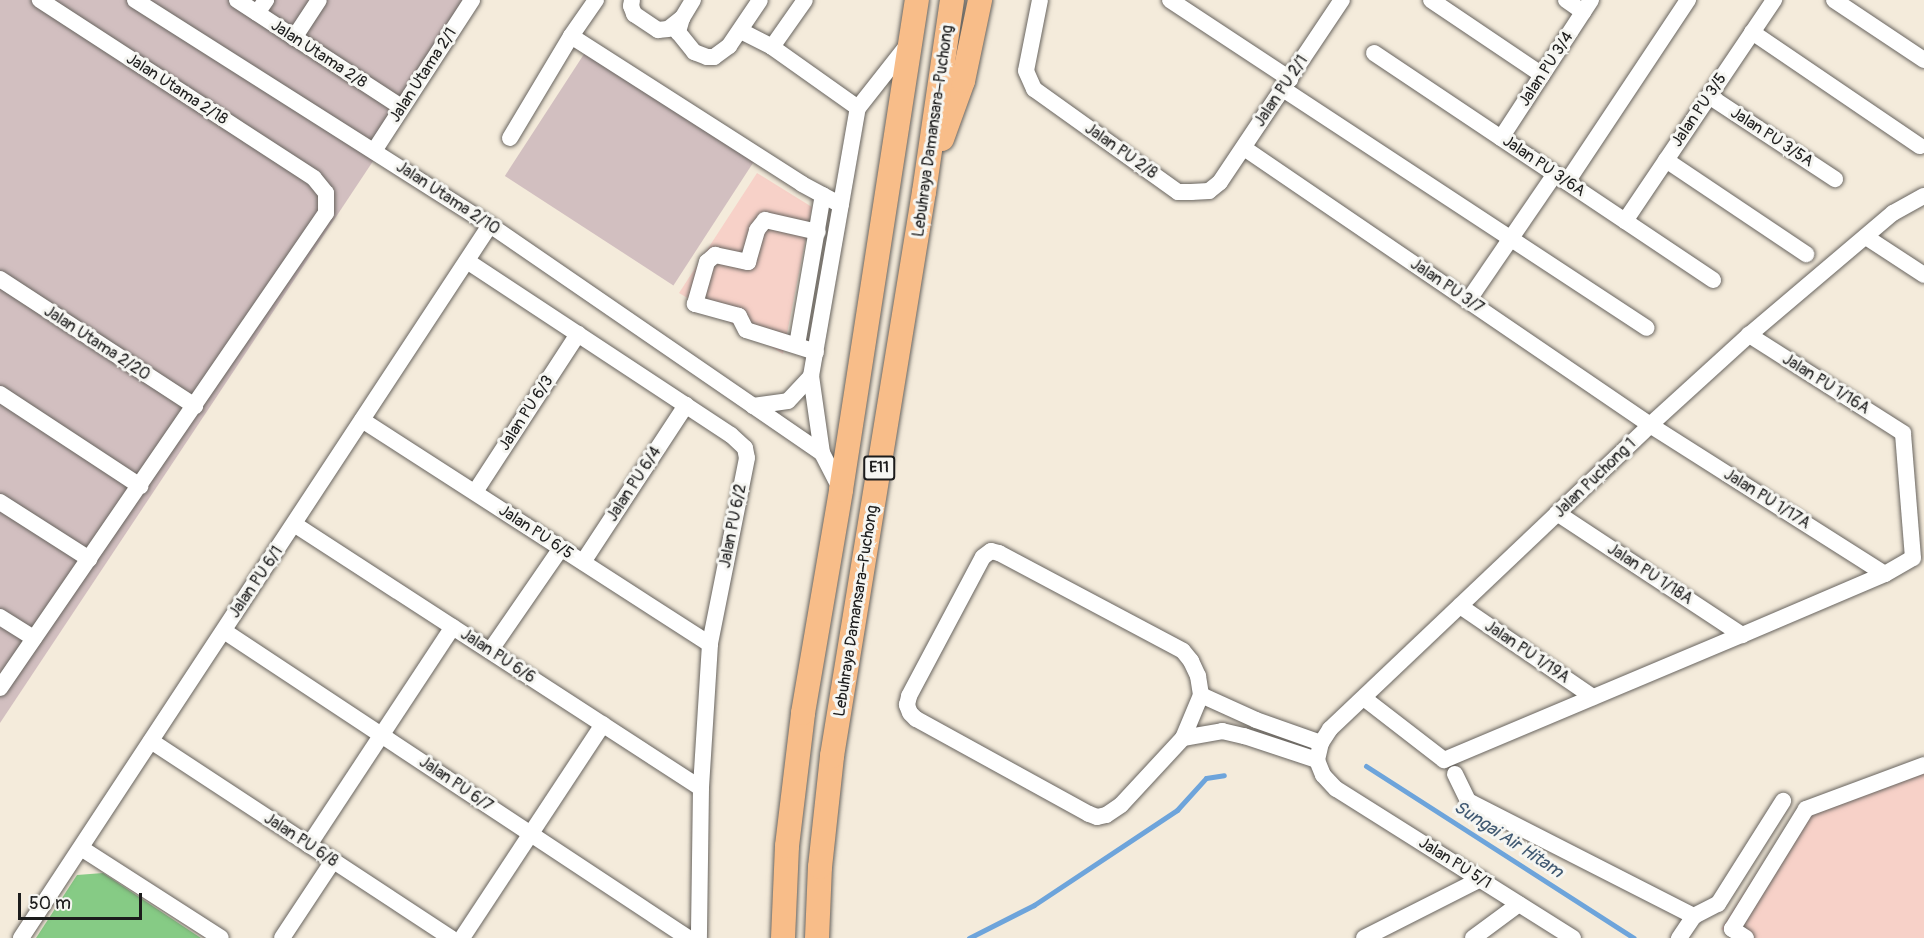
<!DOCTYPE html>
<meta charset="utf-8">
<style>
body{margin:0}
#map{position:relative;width:1924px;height:938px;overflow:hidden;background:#f4ebdb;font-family:Pangolin,sans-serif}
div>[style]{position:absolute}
.built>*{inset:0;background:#f7d1c8}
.industrial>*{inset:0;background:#d2bfc0;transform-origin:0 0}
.green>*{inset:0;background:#86cb85}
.stream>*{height:5px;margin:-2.5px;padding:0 2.5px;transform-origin:2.5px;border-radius:2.5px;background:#6da4db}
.roads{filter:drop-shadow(0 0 2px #68645f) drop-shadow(0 0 2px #68645f)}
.minor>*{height:16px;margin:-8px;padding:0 8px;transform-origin:8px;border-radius:8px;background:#fff}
.highway>*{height:24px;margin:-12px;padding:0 12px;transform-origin:12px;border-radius:12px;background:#f8bd89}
span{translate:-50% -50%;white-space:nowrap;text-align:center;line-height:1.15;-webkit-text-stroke:6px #f6f6f2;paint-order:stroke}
.shield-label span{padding:2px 4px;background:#f6f6f2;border:2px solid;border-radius:4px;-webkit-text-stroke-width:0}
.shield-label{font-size:15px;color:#1c1c1c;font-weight:700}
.street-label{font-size:16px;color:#1c1c1c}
.water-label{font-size:18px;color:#405972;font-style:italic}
.scale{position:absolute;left:18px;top:893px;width:124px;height:27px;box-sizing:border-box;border:3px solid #1c1c1c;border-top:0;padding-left:8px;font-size:18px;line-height:21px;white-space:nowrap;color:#1c1c1c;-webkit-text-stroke:4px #f6f6f2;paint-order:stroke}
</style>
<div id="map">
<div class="built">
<i style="clip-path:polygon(757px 173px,812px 207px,783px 354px,679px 293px)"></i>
<i style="clip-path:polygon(1924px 757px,1924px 938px,1735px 938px,1721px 929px,1800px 805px)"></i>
</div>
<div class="industrial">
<i style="clip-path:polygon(0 0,480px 0,0 723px)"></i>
<i style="left:586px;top:51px;width:201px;height:149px;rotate:33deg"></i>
</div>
<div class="green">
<i style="clip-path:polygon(103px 873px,201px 938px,36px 938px,77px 875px)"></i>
</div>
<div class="stream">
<i style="left:1366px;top:766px;width:318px;rotate:32.7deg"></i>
<i style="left:969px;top:938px;width:73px;rotate:-26.9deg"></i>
<i style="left:1034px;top:905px;width:172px;rotate:-33.6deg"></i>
<i style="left:1177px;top:810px;width:43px;rotate:-47.8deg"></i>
<i style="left:1206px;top:778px;width:18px;rotate:-9deg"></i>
</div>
<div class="roads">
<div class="minor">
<i style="left:135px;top:0;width:420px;rotate:32.4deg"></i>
<i style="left:490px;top:225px;width:403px;rotate:34.5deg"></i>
<i style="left:822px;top:453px;width:42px;rotate:62.8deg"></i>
<i style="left:237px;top:0;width:196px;rotate:33.1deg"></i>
<i style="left:596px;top:0;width:44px;rotate:124.8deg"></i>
<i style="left:571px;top:36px;width:274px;rotate:32.6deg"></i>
<i style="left:802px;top:184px;width:44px;rotate:28.3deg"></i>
<i style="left:632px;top:0;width:6px;rotate:99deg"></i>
<i style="left:631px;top:6px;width:9px;rotate:69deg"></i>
<i style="left:634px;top:14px;width:29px;rotate:34deg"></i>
<i style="left:658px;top:30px;width:10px;rotate:-6deg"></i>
<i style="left:668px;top:29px;width:18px;rotate:-38deg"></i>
<i style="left:693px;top:0;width:21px;rotate:121deg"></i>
<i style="left:682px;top:18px;width:15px;rotate:106deg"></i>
<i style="left:678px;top:32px;width:26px;rotate:51deg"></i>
<i style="left:694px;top:52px;width:14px;rotate:21deg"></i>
<i style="left:707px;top:57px;width:7px"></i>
<i style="left:714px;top:57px;width:19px;rotate:-36deg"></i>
<i style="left:729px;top:46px;width:55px;rotate:-56deg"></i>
<i style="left:1040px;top:0;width:72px;rotate:101.2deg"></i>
<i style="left:1026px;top:71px;width:20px;rotate:66deg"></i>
<i style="left:1034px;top:89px;width:177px;rotate:35.6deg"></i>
<i style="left:1178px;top:192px;width:13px"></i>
<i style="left:1191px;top:192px;width:18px;rotate:-3deg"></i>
<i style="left:1209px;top:191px;width:14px;rotate:-39deg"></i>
<i style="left:1220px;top:182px;width:219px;rotate:-56.2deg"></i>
<i style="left:1170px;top:0;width:144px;rotate:33.4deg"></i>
<i style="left:1431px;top:0;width:134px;rotate:34deg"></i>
<i style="left:1566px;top:0;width:21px;rotate:35deg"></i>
<i style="left:1834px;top:0;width:108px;rotate:33.7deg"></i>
<i style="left:257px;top:13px;width:16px;rotate:-55deg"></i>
<i style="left:741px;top:31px;width:35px;rotate:27deg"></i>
<i style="left:772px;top:47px;width:105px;rotate:35.3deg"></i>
<i style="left:1752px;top:32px;width:203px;rotate:34.2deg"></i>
<i style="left:294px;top:38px;width:45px;rotate:-56.7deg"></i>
<i style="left:772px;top:47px;width:57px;rotate:-54.9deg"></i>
<i style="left:1374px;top:53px;width:408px;rotate:33.8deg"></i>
<i style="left:1283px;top:89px;width:435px;rotate:33.3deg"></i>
<i style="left:1709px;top:96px;width:151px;rotate:33.4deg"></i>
<i style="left:510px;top:138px;width:119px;rotate:-59.1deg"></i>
<i style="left:1501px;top:138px;width:165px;rotate:-56.9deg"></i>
<i style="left:1244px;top:148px;width:491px;rotate:34.3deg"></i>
<i style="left:1650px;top:425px;width:278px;rotate:32.4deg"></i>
<i style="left:374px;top:151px;width:180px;rotate:-57deg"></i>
<i style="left:1666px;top:160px;width:169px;rotate:33.9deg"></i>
<i style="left:1567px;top:182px;width:219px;rotate:-56.4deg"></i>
<i style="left:1625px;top:221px;width:267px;rotate:-56deg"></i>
<i style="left:1866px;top:237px;width:69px;rotate:33.2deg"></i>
<i style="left:467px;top:261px;width:316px;rotate:33.4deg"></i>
<i style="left:731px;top:435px;width:19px;rotate:43deg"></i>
<i style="left:745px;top:448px;width:10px;rotate:79deg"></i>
<i style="left:747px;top:458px;width:190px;rotate:101.3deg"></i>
<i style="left:710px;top:644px;width:144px;rotate:93.6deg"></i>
<i style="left:701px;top:788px;width:150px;rotate:90.8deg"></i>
<i style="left:0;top:279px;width:233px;rotate:33.1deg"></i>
<i style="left:1468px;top:301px;width:154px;rotate:-55.6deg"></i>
<i style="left:797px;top:345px;width:152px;rotate:-80.2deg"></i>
<i style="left:816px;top:352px;width:73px;rotate:-162.6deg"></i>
<i style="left:746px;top:330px;width:16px;rotate:-117deg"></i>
<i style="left:739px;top:316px;width:46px;rotate:-164.7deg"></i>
<i style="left:695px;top:304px;width:44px;rotate:-74.1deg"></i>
<i style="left:707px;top:262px;width:11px;rotate:-41deg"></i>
<i style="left:715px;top:255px;width:34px;rotate:12deg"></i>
<i style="left:748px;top:262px;width:33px;rotate:-74deg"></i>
<i style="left:757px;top:230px;width:13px;rotate:-51deg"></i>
<i style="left:765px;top:220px;width:54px;rotate:12.8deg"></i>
<i style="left:0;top:394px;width:168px;rotate:33.3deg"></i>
<i style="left:753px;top:406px;width:35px;rotate:-8deg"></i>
<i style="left:788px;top:401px;width:34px;rotate:-47deg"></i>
<i style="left:362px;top:420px;width:414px;rotate:32.8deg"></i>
<i style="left:822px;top:453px;width:78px;rotate:-98.1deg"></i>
<i style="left:811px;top:376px;width:272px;rotate:-80.1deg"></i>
<i style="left:858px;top:108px;width:84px;rotate:-51.8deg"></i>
<i style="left:475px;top:492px;width:189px;rotate:-56.9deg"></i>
<i style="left:0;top:502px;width:106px;rotate:32.6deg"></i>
<i style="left:1557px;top:513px;width:222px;rotate:33.4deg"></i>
<i style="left:294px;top:524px;width:485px;rotate:33deg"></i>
<i style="left:991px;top:551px;width:8px;rotate:14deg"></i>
<i style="left:999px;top:553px;width:208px;rotate:28deg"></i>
<i style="left:1183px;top:651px;width:13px;rotate:51deg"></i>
<i style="left:1191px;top:661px;width:17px;rotate:65deg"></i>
<i style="left:1198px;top:676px;width:19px;rotate:81deg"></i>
<i style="left:1201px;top:695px;width:47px;rotate:112.7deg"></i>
<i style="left:1183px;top:738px;width:91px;rotate:132.8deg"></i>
<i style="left:1121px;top:805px;width:18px;rotate:146deg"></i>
<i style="left:1106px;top:815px;width:9px;rotate:167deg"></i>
<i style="left:1097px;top:817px;width:9px;rotate:-159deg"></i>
<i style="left:1089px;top:814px;width:197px;rotate:-151.2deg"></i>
<i style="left:916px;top:719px;width:8px;rotate:-135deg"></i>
<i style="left:910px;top:713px;width:9px;rotate:-111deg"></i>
<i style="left:907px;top:705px;width:9px;rotate:-77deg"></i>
<i style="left:909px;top:696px;width:157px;rotate:-62deg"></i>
<i style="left:983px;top:557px;width:10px;rotate:-37deg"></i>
<i style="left:583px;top:562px;width:188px;rotate:-56.7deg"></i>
<i style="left:1460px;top:606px;width:161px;rotate:34.4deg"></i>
<i style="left:0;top:617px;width:40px;rotate:32deg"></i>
<i style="left:224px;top:631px;width:556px;rotate:33.49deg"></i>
<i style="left:490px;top:651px;width:125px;rotate:-55.4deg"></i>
<i style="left:0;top:688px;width:576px;rotate:-55.54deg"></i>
<i style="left:326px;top:213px;width:20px;rotate:-90deg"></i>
<i style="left:326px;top:193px;width:19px;rotate:-129deg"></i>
<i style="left:314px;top:178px;width:327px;rotate:-147deg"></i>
<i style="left:1201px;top:695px;width:60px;rotate:24.4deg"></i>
<i style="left:1256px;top:720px;width:69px;rotate:19.5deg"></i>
<i style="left:1365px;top:699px;width:100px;rotate:37.7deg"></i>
<i style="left:1444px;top:760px;width:323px;rotate:-22.8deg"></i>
<i style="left:1742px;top:635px;width:155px;rotate:-23.1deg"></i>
<i style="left:1885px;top:574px;width:32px;rotate:-30deg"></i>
<i style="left:1913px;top:558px;width:125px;rotate:-94.6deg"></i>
<i style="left:1903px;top:433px;width:183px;rotate:-147.5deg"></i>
<i style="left:1183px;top:738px;width:40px;rotate:-10deg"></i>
<i style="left:1222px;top:731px;width:23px;rotate:13deg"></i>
<i style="left:1244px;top:736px;width:77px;rotate:18.2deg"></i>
<i style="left:151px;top:741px;width:359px;rotate:33.3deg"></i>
<i style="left:1455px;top:774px;width:30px;rotate:64deg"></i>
<i style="left:1468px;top:801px;width:254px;rotate:27deg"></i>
<i style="left:1694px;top:916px;width:27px;rotate:124deg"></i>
<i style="left:309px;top:845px;width:261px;rotate:-56.6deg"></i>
<i style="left:81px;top:848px;width:166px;rotate:32.7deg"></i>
<i style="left:1694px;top:916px;width:27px;rotate:-27deg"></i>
<i style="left:1718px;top:904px;width:122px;rotate:-57.7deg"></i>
<i style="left:21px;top:938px;width:853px;rotate:-56.66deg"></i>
<i style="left:282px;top:938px;width:92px;rotate:-56.5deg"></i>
<i style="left:462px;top:938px;width:256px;rotate:-56.6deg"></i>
<i style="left:1364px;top:938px;width:131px;rotate:-26.8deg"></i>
<i style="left:1473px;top:938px;width:57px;rotate:-36.5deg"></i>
<i style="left:1573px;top:938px;width:280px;rotate:-147.8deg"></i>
<i style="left:1336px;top:789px;width:19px;rotate:-133deg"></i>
<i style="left:1323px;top:775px;width:16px;rotate:-112deg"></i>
<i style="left:1317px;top:760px;width:17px;rotate:-77deg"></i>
<i style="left:1321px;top:743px;width:17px;rotate:-57deg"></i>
<i style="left:1330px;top:729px;width:441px;rotate:-43.5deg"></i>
<i style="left:1650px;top:425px;width:134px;rotate:-42.3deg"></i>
<i style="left:1749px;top:335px;width:189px;rotate:-40.3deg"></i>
<i style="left:1893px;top:213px;width:35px;rotate:-29deg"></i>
<i style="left:1746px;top:938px;width:17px;rotate:-147deg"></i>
<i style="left:1732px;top:929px;width:141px;rotate:-58.3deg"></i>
<i style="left:1806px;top:809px;width:126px;rotate:-20.4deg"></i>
</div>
<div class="highway">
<i style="left:942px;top:139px;width:62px;rotate:-70.1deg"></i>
<i style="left:963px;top:81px;width:83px;rotate:-78.1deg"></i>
<i style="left:783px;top:938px;width:92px;rotate:-87.5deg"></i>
<i style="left:787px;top:846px;width:134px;rotate:-83.1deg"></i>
<i style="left:803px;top:713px;width:226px;rotate:-80.3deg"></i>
<i style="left:841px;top:490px;width:496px;rotate:-81.2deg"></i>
<i style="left:817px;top:938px;width:71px;rotate:-87.6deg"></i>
<i style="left:820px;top:867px;width:112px;rotate:-83.8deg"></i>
<i style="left:832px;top:756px;width:571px;rotate:-80.74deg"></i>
<i style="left:924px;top:192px;width:194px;rotate:-81.7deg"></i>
</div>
</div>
<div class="shield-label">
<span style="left:879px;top:468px">E11</span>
</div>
<div class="street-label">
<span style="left:319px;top:54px;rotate:33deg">Jalan Utama 2/8</span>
<span style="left:1546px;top:69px;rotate:-57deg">Jalan PU 3/4</span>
<span style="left:423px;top:75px;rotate:-57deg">Jalan Utama 2/1</span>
<span style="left:177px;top:89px;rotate:33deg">Jalan Utama 2/18</span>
<span style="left:1281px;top:91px;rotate:-56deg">Jalan PU 2/1</span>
<span style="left:1699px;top:110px;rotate:-56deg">Jalan PU 3/5</span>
<span style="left:933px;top:131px;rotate:-82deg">Lebuhraya Damansara–Puchong</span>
<span style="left:1772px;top:137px;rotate:33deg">Jalan PU 3/5A</span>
<span style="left:1121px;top:151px;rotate:35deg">Jalan PU 2/8</span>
<span style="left:1544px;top:166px;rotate:34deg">Jalan PU 3/6A</span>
<span style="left:448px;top:198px;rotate:33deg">Jalan Utama 2/10</span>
<span style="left:1447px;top:286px;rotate:34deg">Jalan PU 3/7</span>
<span style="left:97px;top:343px;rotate:33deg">Jalan Utama 2/20</span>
<span style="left:1826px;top:384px;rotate:32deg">Jalan PU 1/16A</span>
<span style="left:526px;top:413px;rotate:-57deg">Jalan PU 6/3</span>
<span style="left:1595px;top:478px;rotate:-44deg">Jalan Puchong 1</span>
<span style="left:634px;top:484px;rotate:-57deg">Jalan PU 6/4</span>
<span style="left:1767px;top:499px;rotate:32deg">Jalan PU 1/17A</span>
<span style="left:733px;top:526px;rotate:-79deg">Jalan PU 6/2</span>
<span style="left:536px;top:532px;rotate:33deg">Jalan PU 6/5</span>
<span style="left:1650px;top:574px;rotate:33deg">Jalan PU 1/18A</span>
<span style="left:256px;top:582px;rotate:-56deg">Jalan PU 6/1</span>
<span style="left:856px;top:611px;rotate:-81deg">Lebuhraya Damansara–Puchong</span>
<span style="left:1527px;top:652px;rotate:34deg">Jalan PU 1/19A</span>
<span style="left:498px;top:656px;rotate:33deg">Jalan PU 6/6</span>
<span style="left:456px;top:784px;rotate:34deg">Jalan PU 6/7</span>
<span style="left:301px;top:840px;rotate:33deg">Jalan PU 6/8</span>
<span style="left:1455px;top:863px;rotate:32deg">Jalan PU 5/1</span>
</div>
<div class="water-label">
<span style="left:1508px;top:840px;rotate:33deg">Sungai Air Hitam</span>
</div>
<div class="scale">50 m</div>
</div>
